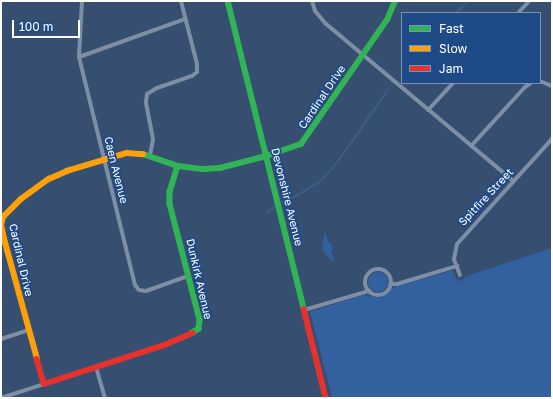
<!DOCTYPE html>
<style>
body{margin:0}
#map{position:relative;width:553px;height:399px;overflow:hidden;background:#364e70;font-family:"Golos Text",sans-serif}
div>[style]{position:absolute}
.green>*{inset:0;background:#33609e}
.round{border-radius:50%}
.stream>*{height:1.5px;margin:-0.75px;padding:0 0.75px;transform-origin:0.75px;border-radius:0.75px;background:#3d5d89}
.street>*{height:4px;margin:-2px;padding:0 2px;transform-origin:2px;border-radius:2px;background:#7d8ea5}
.street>.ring{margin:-2px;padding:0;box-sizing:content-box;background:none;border:4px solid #7d8ea5;border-radius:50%}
.fast>*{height:5.5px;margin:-2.75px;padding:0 2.75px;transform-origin:2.75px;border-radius:2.75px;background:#30b455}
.slow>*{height:5.5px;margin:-2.75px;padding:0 2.75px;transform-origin:2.75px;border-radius:2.75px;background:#ff9f0a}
.jam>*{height:5.5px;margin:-2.75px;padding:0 2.75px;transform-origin:2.75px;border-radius:2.75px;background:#e5322d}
span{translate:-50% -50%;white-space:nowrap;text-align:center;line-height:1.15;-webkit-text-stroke:3.5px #1e4a88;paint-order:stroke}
.street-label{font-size:11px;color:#fff}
.frame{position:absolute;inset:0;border:2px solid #fff;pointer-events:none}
.legend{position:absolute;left:401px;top:12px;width:140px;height:72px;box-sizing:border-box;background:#1e4a88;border:1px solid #7892b8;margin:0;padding:5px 7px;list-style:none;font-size:12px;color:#fff}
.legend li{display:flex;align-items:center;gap:8px;height:20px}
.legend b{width:20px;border:1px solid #7892b8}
.scale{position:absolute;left:12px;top:20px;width:68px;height:18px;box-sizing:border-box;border:2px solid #fff;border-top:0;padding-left:5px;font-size:12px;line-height:14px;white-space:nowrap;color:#fff;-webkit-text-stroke:3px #1e4a88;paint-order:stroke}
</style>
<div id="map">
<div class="green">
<i style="clip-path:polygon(325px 232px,329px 243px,331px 243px,333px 250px,331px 250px,334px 260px,332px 261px,326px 255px,322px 248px)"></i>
<i style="clip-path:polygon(552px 248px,552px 398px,332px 398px,310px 312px,312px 311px,364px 295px,380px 297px,395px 287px,450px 271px,453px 271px,458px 282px,467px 276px)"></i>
<i class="round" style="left:368px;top:272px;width:20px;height:20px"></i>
</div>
<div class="stream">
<i style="left:456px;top:13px;width:17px;rotate:-45deg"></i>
<i style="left:401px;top:74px;width:2px;rotate:-63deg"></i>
<i style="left:282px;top:202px;width:12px;rotate:-20deg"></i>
<i style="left:293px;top:198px;width:33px;rotate:-31deg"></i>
<i style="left:321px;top:181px;width:28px;rotate:-49deg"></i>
<i style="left:339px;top:160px;width:85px;rotate:-55deg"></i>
<i style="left:267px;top:213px;width:10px;rotate:-37deg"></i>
</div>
<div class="street">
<i style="left:82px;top:1px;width:56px;rotate:93.1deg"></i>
<i style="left:79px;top:57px;width:235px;rotate:76.2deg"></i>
<i style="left:135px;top:285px;width:6px;rotate:51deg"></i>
<i style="left:139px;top:290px;width:7px;rotate:8deg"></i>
<i style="left:146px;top:291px;width:45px;rotate:-19.7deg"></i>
<i style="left:312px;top:1px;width:10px;rotate:73deg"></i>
<i style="left:315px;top:11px;width:16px;rotate:50deg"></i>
<i style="left:325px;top:23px;width:246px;rotate:40deg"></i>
<i style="left:518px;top:13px;width:16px;rotate:-47deg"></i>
<i style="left:79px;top:57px;width:113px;rotate:-19.7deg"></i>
<i style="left:540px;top:81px;width:13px;rotate:23deg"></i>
<i style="left:428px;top:110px;width:37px;rotate:-47deg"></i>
<i style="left:471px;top:146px;width:80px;rotate:-47.5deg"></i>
<i style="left:525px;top:87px;width:7px;rotate:-34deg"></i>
<i style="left:150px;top:155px;width:16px;rotate:-79deg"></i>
<i style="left:153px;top:139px;width:38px;rotate:-101deg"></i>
<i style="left:146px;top:102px;width:8px;rotate:-83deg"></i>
<i style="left:147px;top:94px;width:12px;rotate:-31deg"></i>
<i style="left:157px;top:88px;width:37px;rotate:-19deg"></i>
<i style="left:192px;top:76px;width:6px;rotate:-39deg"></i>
<i style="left:197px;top:72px;width:8px;rotate:-90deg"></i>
<i style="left:197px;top:64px;width:65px;rotate:-104.3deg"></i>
<i class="ring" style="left:365px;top:269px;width:22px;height:22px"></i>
<i style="left:460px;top:275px;width:17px;rotate:-111deg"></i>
<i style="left:454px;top:259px;width:15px;rotate:-79deg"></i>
<i style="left:457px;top:244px;width:142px;rotate:-47.9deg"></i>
<i style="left:390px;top:284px;width:7px"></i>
<i style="left:397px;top:284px;width:63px;rotate:-16.7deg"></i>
<i style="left:304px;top:310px;width:68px;rotate:-16.3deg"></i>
<i style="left:1px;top:339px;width:28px;rotate:-18deg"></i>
<i style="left:96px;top:367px;width:32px;rotate:74deg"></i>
<i style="left:1px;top:398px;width:45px;rotate:-18deg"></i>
</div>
<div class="fast">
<i style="left:228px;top:1px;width:317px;rotate:76.1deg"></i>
<i style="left:143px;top:154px;width:37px;rotate:19deg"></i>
<i style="left:178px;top:166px;width:25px;rotate:7deg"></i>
<i style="left:203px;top:169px;width:17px;rotate:-3deg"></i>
<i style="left:220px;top:168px;width:48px;rotate:-14.6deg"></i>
<i style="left:266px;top:156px;width:37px;rotate:-19deg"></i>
<i style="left:301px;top:144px;width:151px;rotate:-55.3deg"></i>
<i style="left:387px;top:20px;width:21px;rotate:-67deg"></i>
<i style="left:178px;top:166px;width:27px;rotate:107deg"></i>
<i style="left:170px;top:192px;width:12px;rotate:90deg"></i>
<i style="left:170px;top:204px;width:120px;rotate:75.5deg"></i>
<i style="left:200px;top:320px;width:9px;rotate:96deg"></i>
<i style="left:199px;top:329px;width:8px;rotate:150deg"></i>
</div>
<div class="slow">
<i style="left:37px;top:359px;width:124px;rotate:-105.4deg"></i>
<i style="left:4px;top:239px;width:14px;rotate:-102deg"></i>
<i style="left:1px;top:225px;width:8px;rotate:-76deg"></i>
<i style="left:3px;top:217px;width:25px;rotate:-45deg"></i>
<i style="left:21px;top:199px;width:34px;rotate:-36deg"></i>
<i style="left:49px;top:179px;width:20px;rotate:-24deg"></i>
<i style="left:67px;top:171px;width:63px;rotate:-16.7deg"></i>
<i style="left:127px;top:153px;width:16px;rotate:4deg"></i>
</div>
<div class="jam">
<i style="left:304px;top:309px;width:92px;rotate:76.1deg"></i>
<i style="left:37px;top:359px;width:26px;rotate:74deg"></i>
<i style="left:44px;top:384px;width:124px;rotate:-17.9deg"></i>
<i style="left:162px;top:346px;width:33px;rotate:-23deg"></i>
</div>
<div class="street-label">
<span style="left:322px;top:97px;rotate:-56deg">Cardinal Drive</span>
<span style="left:116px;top:170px;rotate:76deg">Caen Avenue</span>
<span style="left:287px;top:197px;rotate:76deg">Devonshire Avenue</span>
<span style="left:486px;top:197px;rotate:-47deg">Spitfire Street</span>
<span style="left:21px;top:260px;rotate:77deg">Cardinal Drive</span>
<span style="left:199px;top:279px;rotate:77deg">Dunkirk Avenue</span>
</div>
<div class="frame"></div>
<ul class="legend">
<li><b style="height:5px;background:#30b455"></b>Fast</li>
<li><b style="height:5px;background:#ff9f0a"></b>Slow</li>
<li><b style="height:5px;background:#e5322d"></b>Jam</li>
</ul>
<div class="scale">100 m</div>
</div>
